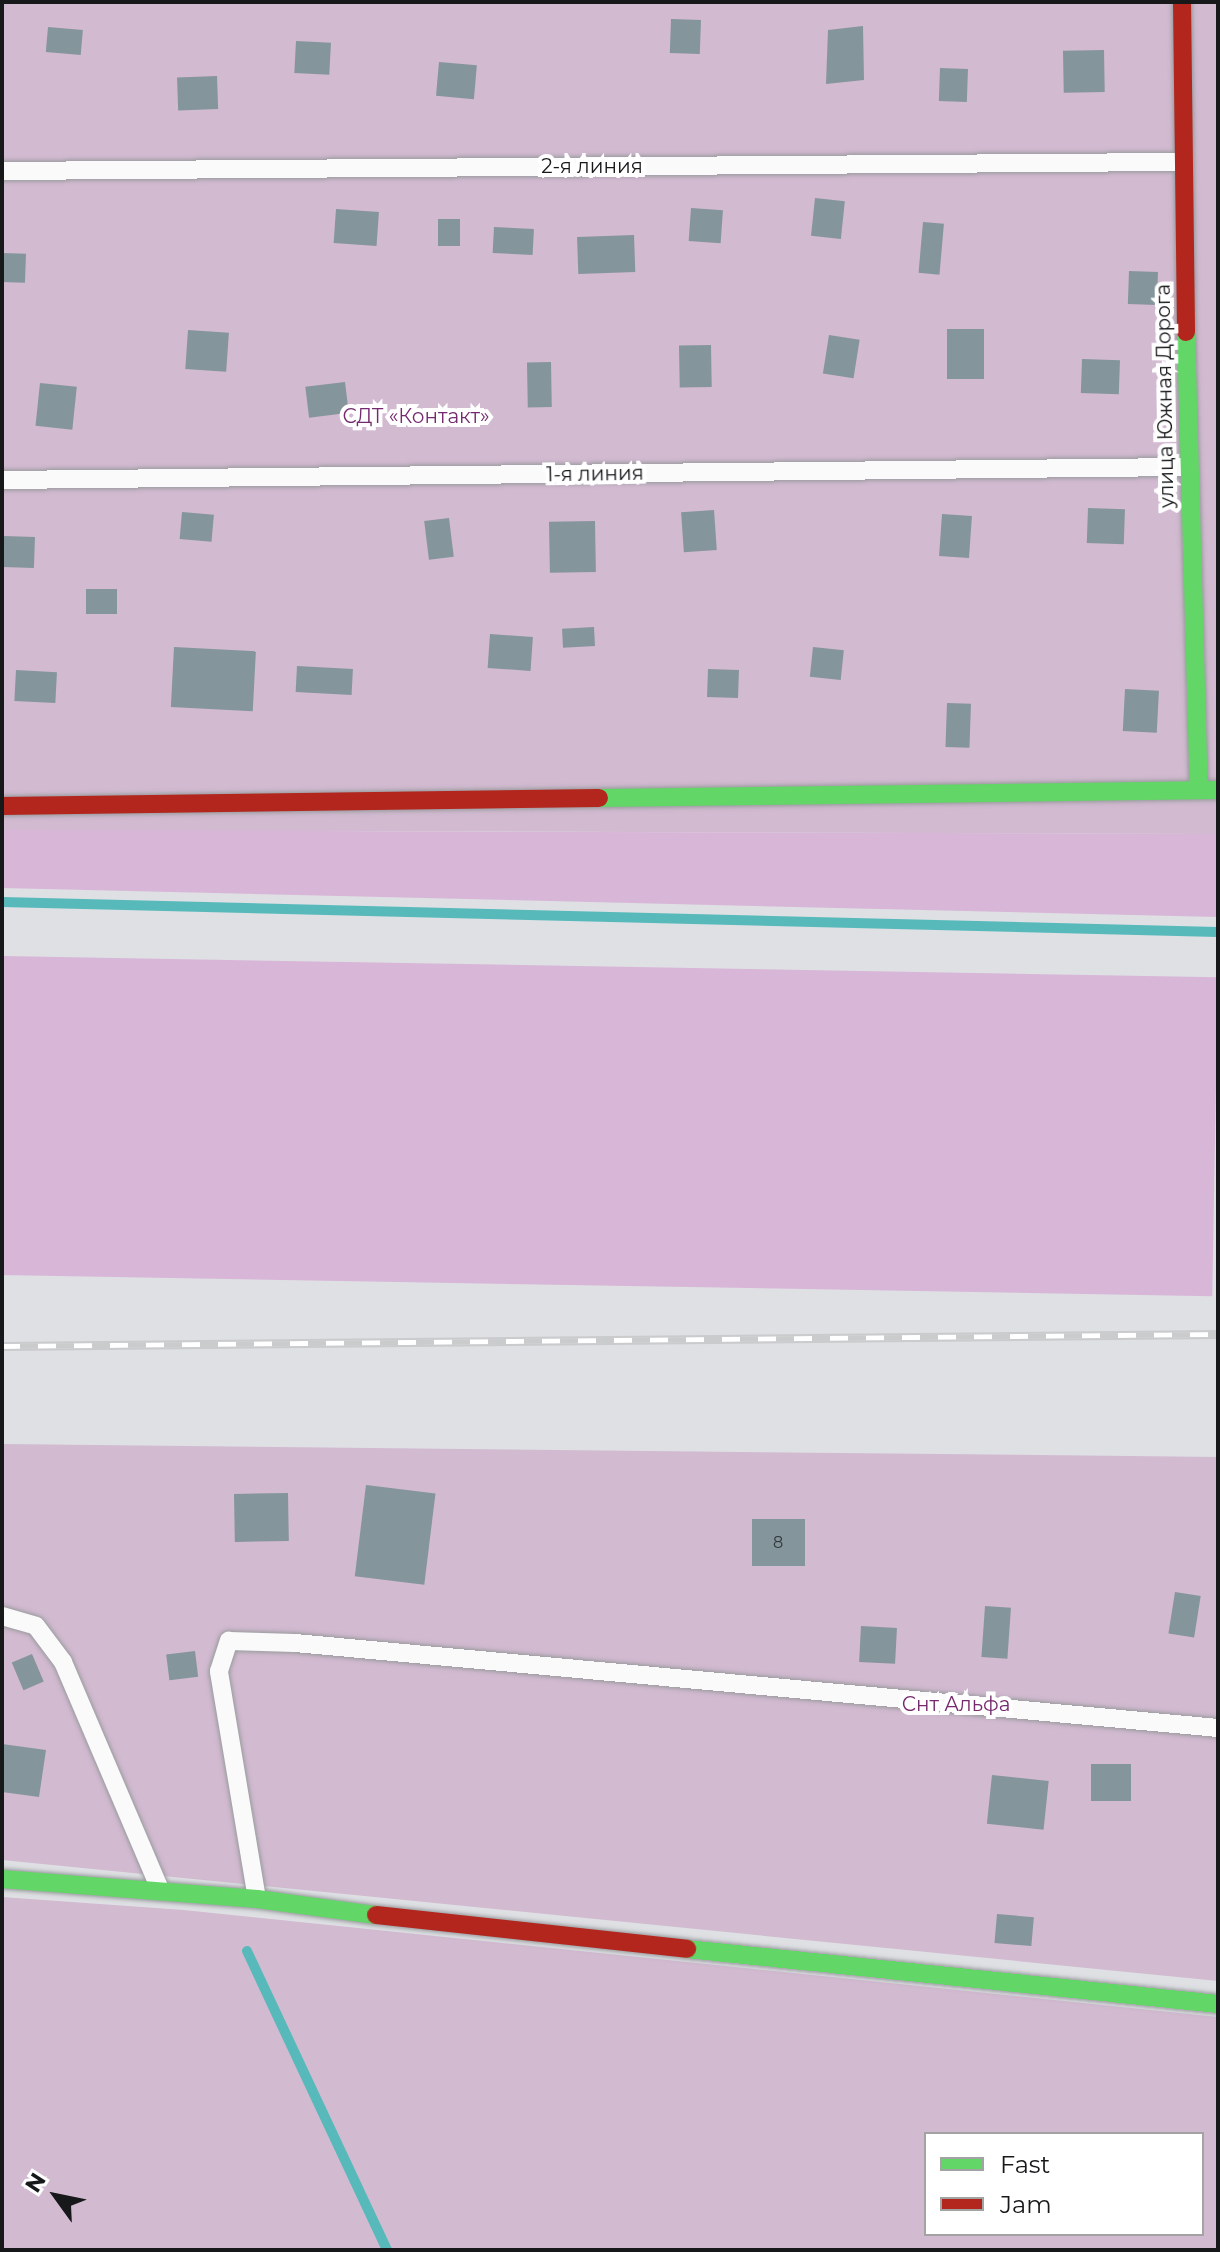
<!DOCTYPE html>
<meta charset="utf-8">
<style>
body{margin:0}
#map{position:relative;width:1220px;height:2252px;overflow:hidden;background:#dee0e4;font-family:Montserrat,sans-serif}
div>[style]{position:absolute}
.green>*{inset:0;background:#d2bad1}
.forest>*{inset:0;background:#d8b6d7;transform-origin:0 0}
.stream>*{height:10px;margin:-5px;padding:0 5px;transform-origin:5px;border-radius:5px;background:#58b9bb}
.building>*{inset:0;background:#85959c;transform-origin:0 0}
.roads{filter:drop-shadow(0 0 2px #999b9d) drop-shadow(0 0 2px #999b9d)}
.lane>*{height:18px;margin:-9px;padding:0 9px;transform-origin:9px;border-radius:9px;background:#fafafb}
.fast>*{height:18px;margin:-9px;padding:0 9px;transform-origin:9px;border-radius:9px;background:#63d668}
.jam>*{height:18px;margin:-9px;padding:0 9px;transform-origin:9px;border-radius:9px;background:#b3261e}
.rail>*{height:9px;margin-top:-4.5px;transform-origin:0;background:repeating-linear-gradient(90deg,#fff 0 18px,#cacbcc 0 36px);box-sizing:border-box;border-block:2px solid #cacbcc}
span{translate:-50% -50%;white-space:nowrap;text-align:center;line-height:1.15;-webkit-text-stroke:8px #fff;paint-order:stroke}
.number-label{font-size:16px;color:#32373a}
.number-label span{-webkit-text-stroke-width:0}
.street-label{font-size:20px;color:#17181a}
.park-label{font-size:20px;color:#75296e}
.frame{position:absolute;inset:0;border:4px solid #17181a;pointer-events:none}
.legend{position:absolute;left:924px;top:2132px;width:280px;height:104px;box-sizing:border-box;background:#fff;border:2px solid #a2a3a3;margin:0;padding:10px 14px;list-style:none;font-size:24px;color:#17181a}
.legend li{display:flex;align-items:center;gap:16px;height:40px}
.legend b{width:40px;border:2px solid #a2a3a3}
.north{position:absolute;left:16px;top:2156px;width:80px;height:80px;-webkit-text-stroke:6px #fff;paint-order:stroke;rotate:303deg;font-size:22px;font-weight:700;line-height:32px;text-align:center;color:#17181a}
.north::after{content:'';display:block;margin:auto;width:28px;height:36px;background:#17181a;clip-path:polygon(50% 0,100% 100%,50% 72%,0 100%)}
</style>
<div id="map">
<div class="green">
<i style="clip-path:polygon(2px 2px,1218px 2px,1218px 834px,331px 831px,2px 836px)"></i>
<i style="clip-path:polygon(2px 1444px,1218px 1457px,1218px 1981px,2px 1860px)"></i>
<i style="clip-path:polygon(evenodd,2px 1897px,184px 1910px,1218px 2017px,1218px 2250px,2px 2250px,2px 1897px,926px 2134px,1202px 2134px,1202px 2234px,926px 2234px,926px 2134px)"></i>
</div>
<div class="forest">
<i style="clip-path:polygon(2px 830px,1218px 834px,1218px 917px,2px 888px)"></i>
<i style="left:2px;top:956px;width:1216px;height:319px;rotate:1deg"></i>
</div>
<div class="stream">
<i style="left:2px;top:902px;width:1216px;rotate:1.41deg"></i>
<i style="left:247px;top:1951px;width:330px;rotate:64.9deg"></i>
</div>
<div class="building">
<i style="left:671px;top:19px;width:30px;height:34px;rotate:2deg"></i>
<i style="clip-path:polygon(863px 26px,864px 80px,826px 84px,828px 30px)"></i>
<i style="left:48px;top:27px;width:35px;height:25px;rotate:5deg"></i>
<i style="left:296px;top:41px;width:35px;height:32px;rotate:3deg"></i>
<i style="left:1104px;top:50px;width:42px;height:41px;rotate:89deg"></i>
<i style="left:439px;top:62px;width:38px;height:34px;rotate:5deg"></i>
<i style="left:940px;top:68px;width:28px;height:33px;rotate:2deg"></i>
<i style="left:217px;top:76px;width:33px;height:40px;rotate:88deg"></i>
<i style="left:815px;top:198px;width:30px;height:38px;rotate:6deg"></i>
<i style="left:691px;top:208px;width:32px;height:33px;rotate:4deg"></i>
<i style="left:336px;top:209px;width:43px;height:34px;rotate:4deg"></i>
<i style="left:438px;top:219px;width:22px;height:27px"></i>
<i style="left:923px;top:222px;width:21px;height:51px;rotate:5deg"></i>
<i style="left:494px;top:227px;width:40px;height:26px;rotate:3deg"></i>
<i style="left:634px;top:235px;width:37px;height:57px;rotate:88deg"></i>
<i style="left:2px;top:253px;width:24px;height:29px;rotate:2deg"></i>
<i style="left:1129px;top:271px;width:29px;height:33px;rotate:2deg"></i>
<i style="left:947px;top:329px;width:37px;height:50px"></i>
<i style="left:188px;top:330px;width:41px;height:39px;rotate:4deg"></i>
<i style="left:829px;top:335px;width:31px;height:39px;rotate:9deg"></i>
<i style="left:711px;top:345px;width:42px;height:32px;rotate:89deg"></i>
<i style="left:1082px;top:359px;width:38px;height:34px;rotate:2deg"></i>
<i style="left:551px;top:362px;width:45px;height:24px;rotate:89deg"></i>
<i style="left:345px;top:382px;width:31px;height:40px;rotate:83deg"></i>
<i style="left:40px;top:383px;width:37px;height:43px;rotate:6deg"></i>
<i style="left:1088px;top:508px;width:37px;height:35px;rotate:2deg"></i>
<i style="left:714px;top:510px;width:40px;height:33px;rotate:86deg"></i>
<i style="left:182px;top:512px;width:32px;height:27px;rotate:5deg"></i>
<i style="left:942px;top:514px;width:30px;height:42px;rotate:4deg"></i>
<i style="left:449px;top:518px;width:39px;height:25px;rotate:83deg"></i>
<i style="left:595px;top:521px;width:51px;height:46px;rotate:89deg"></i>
<i style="left:4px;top:536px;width:31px;height:31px;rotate:2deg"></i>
<i style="left:86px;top:589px;width:31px;height:25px"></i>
<i style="left:594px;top:627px;width:19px;height:32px;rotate:87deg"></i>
<i style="left:490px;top:634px;width:43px;height:34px;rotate:4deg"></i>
<i style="left:174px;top:647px;width:82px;height:60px;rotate:3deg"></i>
<i style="left:813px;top:647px;width:31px;height:30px;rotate:6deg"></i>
<i style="left:297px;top:666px;width:56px;height:26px;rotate:3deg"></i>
<i style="left:708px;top:669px;width:31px;height:28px;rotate:2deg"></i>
<i style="left:16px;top:670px;width:41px;height:31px;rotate:3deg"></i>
<i style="left:1125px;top:689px;width:34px;height:42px;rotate:3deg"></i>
<i style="left:947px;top:703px;width:24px;height:44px;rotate:2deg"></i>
<i style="left:366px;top:1485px;width:70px;height:92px;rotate:7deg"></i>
<i style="left:288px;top:1493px;width:48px;height:54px;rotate:89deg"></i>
<i style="left:752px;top:1519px;width:53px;height:47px"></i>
<i style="left:1175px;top:1592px;width:26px;height:42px;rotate:9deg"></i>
<i style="left:985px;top:1606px;width:26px;height:51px;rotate:4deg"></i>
<i style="left:861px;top:1626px;width:36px;height:36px;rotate:3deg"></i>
<i style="left:195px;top:1651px;width:26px;height:29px;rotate:83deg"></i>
<i style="left:32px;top:1654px;width:30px;height:22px;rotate:67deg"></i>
<i style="clip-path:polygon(2px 1744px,46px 1750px,39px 1797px,2px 1792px)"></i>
<i style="left:1091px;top:1764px;width:40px;height:37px"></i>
<i style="left:992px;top:1775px;width:57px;height:49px;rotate:6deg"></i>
<i style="left:997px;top:1914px;width:37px;height:29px;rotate:5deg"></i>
</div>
<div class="roads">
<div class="lane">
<i style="left:2px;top:171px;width:1180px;rotate:-0.44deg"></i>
<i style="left:2px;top:480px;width:1186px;rotate:-0.63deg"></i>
<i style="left:2px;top:1616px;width:35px;rotate:16deg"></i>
<i style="left:36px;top:1626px;width:45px;rotate:53.1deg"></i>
<i style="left:63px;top:1662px;width:247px;rotate:66.9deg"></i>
<i style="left:257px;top:1899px;width:231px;rotate:-99.5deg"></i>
<i style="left:219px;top:1671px;width:32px;rotate:-72deg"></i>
<i style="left:229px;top:1641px;width:66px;rotate:1.7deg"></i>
<i style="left:295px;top:1643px;width:927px;rotate:5.26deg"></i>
</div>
<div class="fast">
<i style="left:1186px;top:332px;width:458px;rotate:88.4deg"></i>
<i style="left:599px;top:798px;width:619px;rotate:-0.74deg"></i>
<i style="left:2px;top:1879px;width:256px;rotate:4.5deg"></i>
<i style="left:257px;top:1899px;width:120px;rotate:7.7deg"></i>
<i style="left:687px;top:1949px;width:534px;rotate:5.91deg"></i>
</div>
<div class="jam">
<i style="left:1182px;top:2px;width:330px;rotate:89.3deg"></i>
<i style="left:2px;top:806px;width:597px;rotate:-0.77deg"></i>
<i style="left:376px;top:1915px;width:313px;rotate:6.2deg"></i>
</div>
</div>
<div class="rail">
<i style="left:2px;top:1346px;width:1216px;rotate:-0.57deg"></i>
</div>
<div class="number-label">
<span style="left:778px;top:1543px">8</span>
</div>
<div class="street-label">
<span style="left:592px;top:166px">2-я линия</span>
<span style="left:1165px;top:396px;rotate:-91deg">улица Южная Дорога</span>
<span style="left:595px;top:474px;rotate:-1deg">1-я линия</span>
</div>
<div class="park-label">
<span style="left:416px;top:416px">СДТ «Контакт»</span>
<span style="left:956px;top:1704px">Снт Альфа</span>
</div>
<div class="frame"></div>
<ul class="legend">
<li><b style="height:10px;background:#63d668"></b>Fast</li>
<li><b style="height:10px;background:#b3261e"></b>Jam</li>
</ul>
<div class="north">N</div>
</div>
